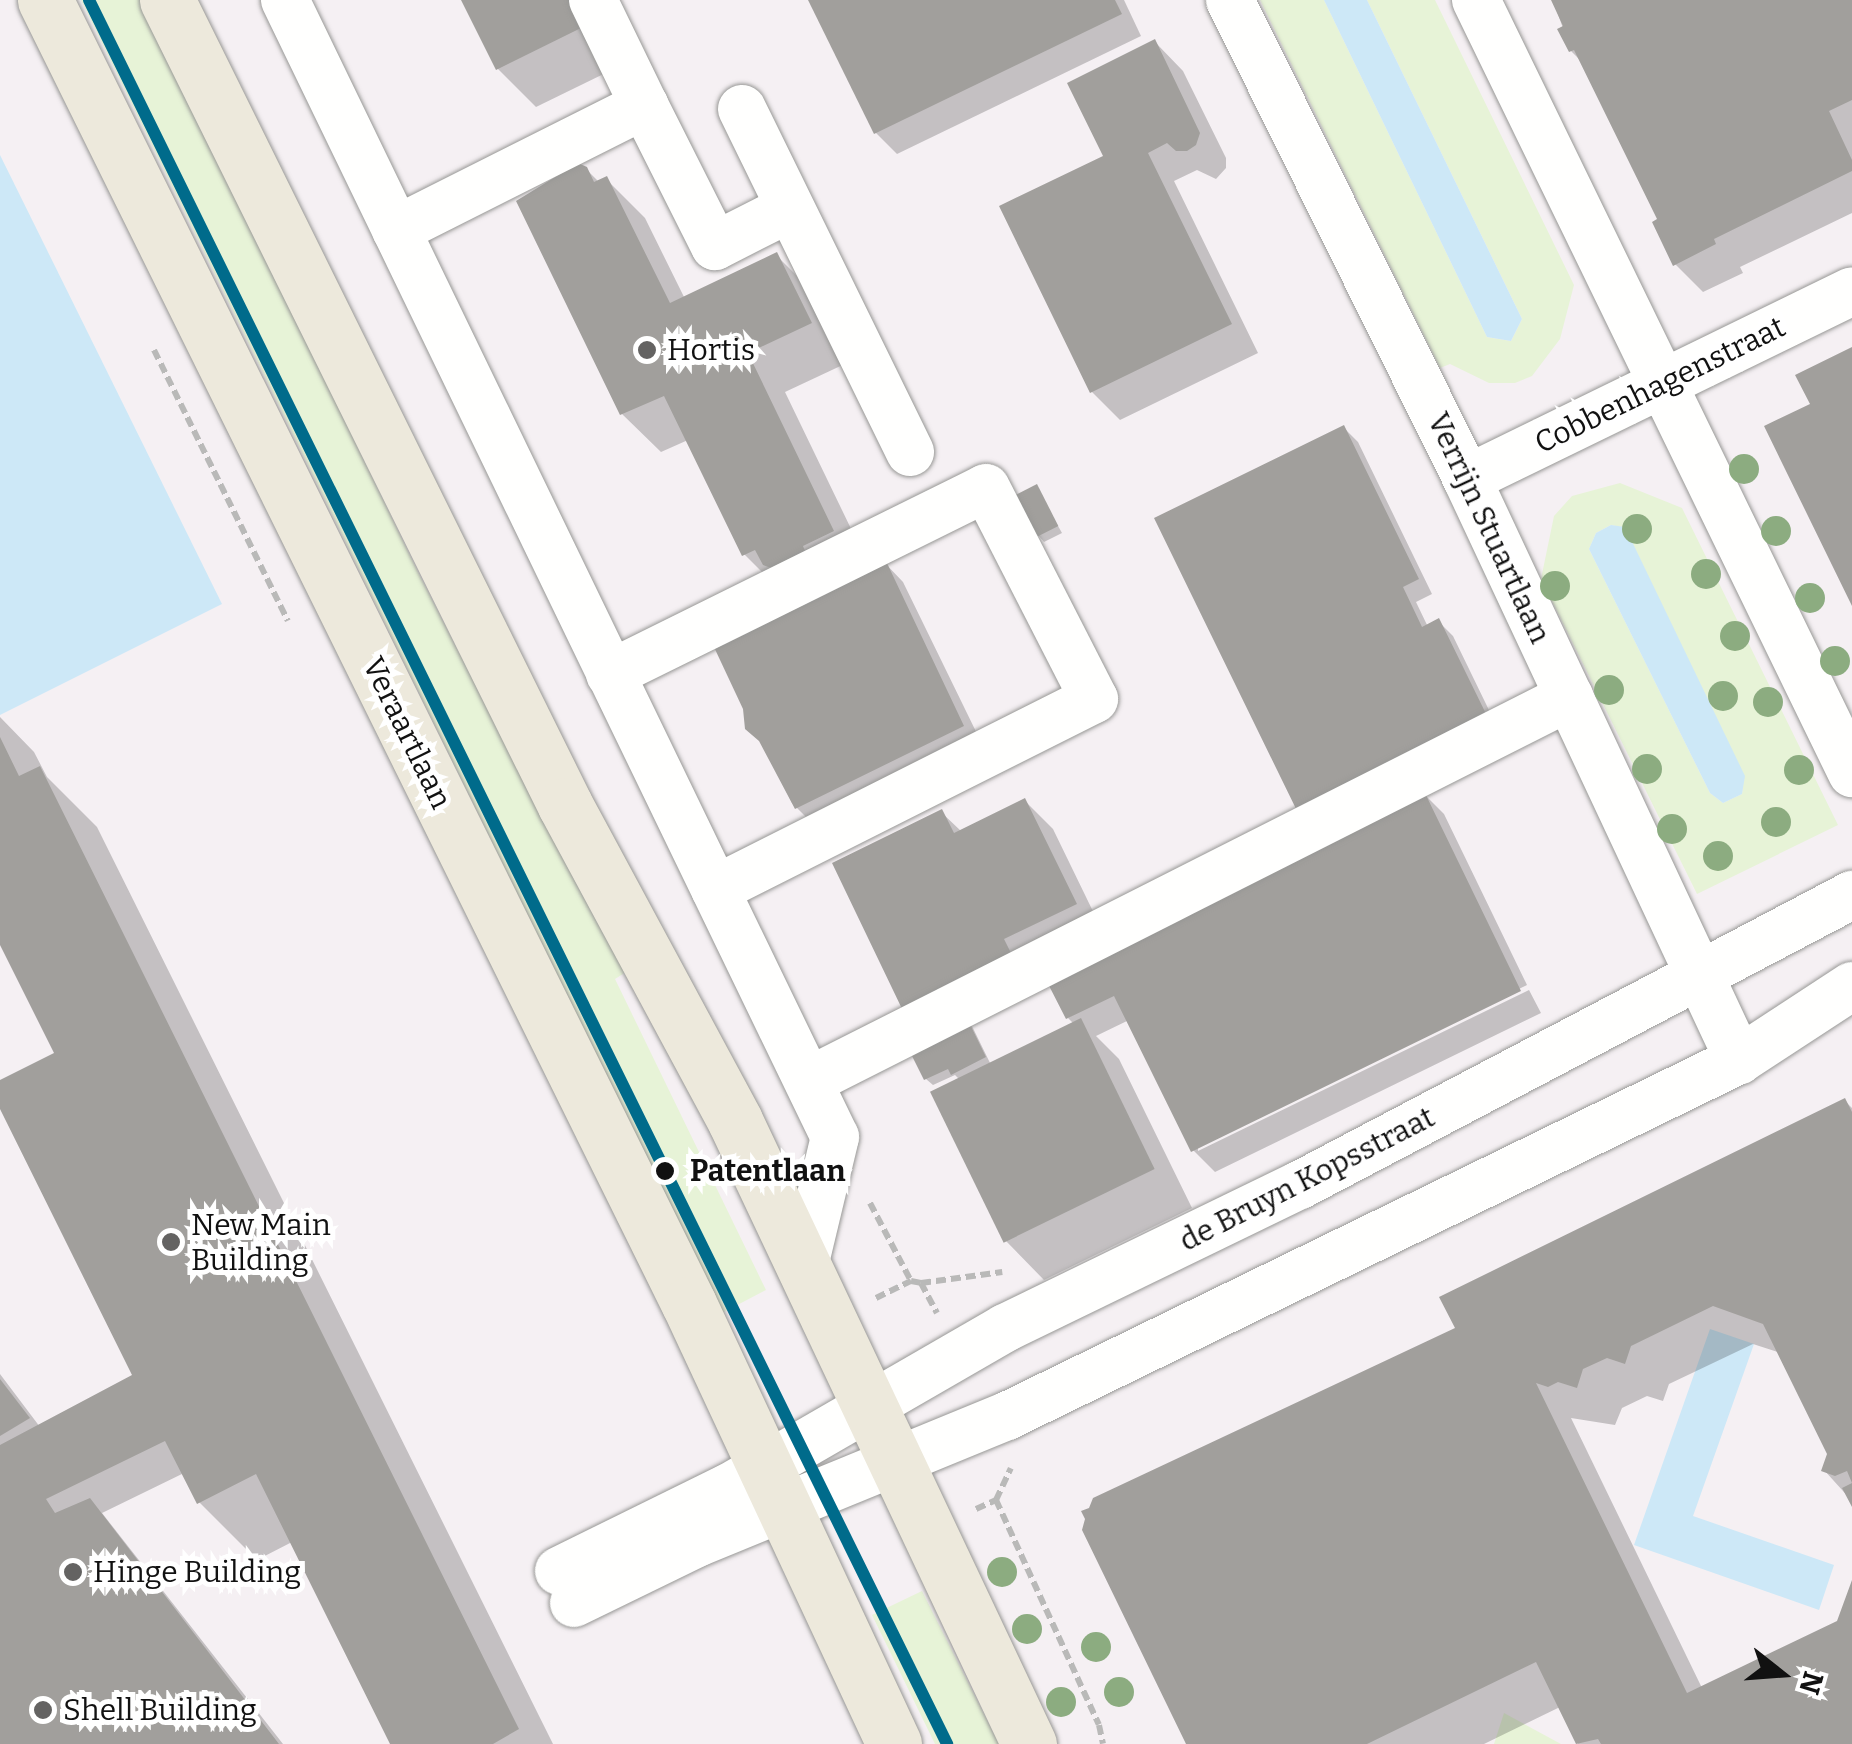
<!DOCTYPE html>
<style>
body{margin:0}
#map{position:relative;width:1852px;height:1744px;overflow:hidden;background:#fdfcf7;font-family:Bitter,serif}
div>[style]{position:absolute}
.industrial>*{inset:0;background:#f5f0f3;transform-origin:0 0}
.green>*{inset:0;background:#e7f3d7}
.water>*{inset:0;background:#cde8f7}
.shadow>*{inset:0;background:#0003}
.building>*{inset:0;background:#a19f9c;transform-origin:0 0}
.path>*{height:6px;margin-top:-3px;transform-origin:0;background:repeating-linear-gradient(90deg,#b9b9b8 0 10px,transparent 0 15px)}
.roads{filter:drop-shadow(0 0 2px #979795) drop-shadow(0 0 2px #979795)}
.minor>*{height:48px;margin:-24px;padding:0 24px;transform-origin:24px;border-radius:24px;background:#fffffe}
.major>*{height:55px;margin:-27.5px;padding:0 27.5px;transform-origin:27.5px;border-radius:27.5px;background:#ede9dc}
.tram-1>*{height:12px;margin:-6px;padding:0 6px;transform-origin:6px;border-radius:6px;background:#006b8b}
.trees>*{width:30px;height:30px;margin:-15px;border-radius:50%;background:#8cac80}
.dots>*{width:28px;height:28px;translate:-50% -50%;box-sizing:border-box;border:5px solid #fff;border-radius:50%}
span{translate:-50% -50%;white-space:nowrap;text-align:center;line-height:1.15;-webkit-text-stroke:10px #fff;paint-order:stroke}
.poi-label{font-size:30px;color:#111}
.left{translate:0 -50%;text-align:left}
.street-label{font-size:30px;color:#111}
.stop-label{font-size:30px;color:#111;font-weight:700}
.north{position:absolute;left:1732px;top:1624px;width:100px;height:100px;-webkit-text-stroke:8px #fff;paint-order:stroke;rotate:107deg;font-size:28px;font-weight:700;line-height:40px;text-align:center;color:#111}
.north::after{content:'';display:block;margin:auto;width:35px;height:45px;background:#111;clip-path:polygon(50% 0,100% 100%,50% 72%,0 100%)}
</style>
<div id="map">
<div class="industrial">
<i style="left:0;top:0;width:1852px;height:1744px"></i>
</div>
<div class="green">
<i style="clip-path:polygon(81px 0,141px 0,418px 572px,521px 775px,631px 969px,615px 979px,766px 1290px,722px 1313px)"></i>
<i style="clip-path:polygon(1260px 0,1324px 0,1487px 337px,1511px 341px,1522px 319px,1367px 0,1435px 0,1574px 285px,1560px 339px,1532px 376px,1515px 383px,1489px 383px,1450px 364px,1440px 368px)"></i>
<i style="clip-path:polygon(evenodd,1620px 483px,1682px 508px,1838px 825px,1697px 894px,1541px 579px,1554px 516px,1572px 496px,1620px 483px,1611px 525px,1625px 528px,1744px 776px,1742px 794px,1723px 803px,1710px 793px,1589px 549px,1596px 533px,1611px 525px)"></i>
<i style="clip-path:polygon(922px 1591px,999px 1744px,935px 1744px,872px 1615px)"></i>
<i style="clip-path:polygon(1504px 1713px,1561px 1744px,1494px 1744px)"></i>
</div>
<div class="water">
<i style="clip-path:polygon(1324px 0,1367px 0,1522px 319px,1511px 341px,1487px 337px)"></i>
<i style="clip-path:polygon(0 155px,222px 604px,0 715px)"></i>
<i style="clip-path:polygon(1611px 525px,1625px 527px,1745px 776px,1742px 794px,1723px 803px,1710px 793px,1589px 549px,1596px 533px)"></i>
<i style="clip-path:polygon(1710px 1329px,1754px 1344px,1693px 1516px,1834px 1565px,1819px 1610px,1634px 1545px)"></i>
</div>
<div class="shadow">
<i style="clip-path:polygon(464px 0,590px 0,622px 65px,536px 107px,498px 69px)"></i>
<i style="clip-path:polygon(811px 0,1124px 0,1141px 36px,897px 154px,876px 133px)"></i>
<i style="clip-path:polygon(1553px 0,1852px 0,1852px 213px,1740px 267px,1743px 273px,1703px 292px,1675px 264px,1660px 220px,1584px 64px,1571px 51px)"></i>
<i style="clip-path:polygon(1155px 42px,1183px 71px,1226px 158px,1226px 168px,1216px 179px,1197px 170px,1174px 181px,1258px 353px,1120px 420px,1092px 392px,1106px 157px)"></i>
<i style="clip-path:polygon(586px 169px,599px 182px,606px 179px,645px 218px,685px 299px,776px 255px,815px 294px,849px 362px,785px 392px,869px 566px,882px 560px,903px 582px,984px 748px,815px 826px,792px 803px,746px 708px,783px 593px,744px 554px,688px 440px,661px 452px,622px 414px)"></i>
<i style="clip-path:polygon(1344px 428px,1358px 442px,1432px 594px,1416px 602px,1428px 627px,1438px 621px,1453px 636px,1503px 739px,1316px 830px)"></i>
<i style="clip-path:polygon(1036px 487px,1062px 533px,1044px 542px,1038px 535px)"></i>
<i style="clip-path:polygon(0 717px,34px 752px,47px 777px,97px 827px,553px 1744px,393px 1744px,292px 1542px,257px 1560px,199px 1502px,184px 1473px,102px 1513px,283px 1744px,0 1744px,0 1374px,40px 1427px,140px 1386px,0 1104px,0 1082px,57px 1054px,0 940px)"></i>
<i style="clip-path:polygon(1422px 792px,1444px 814px,1527px 985px,1198px 1146px,1198px 1151px,1529px 990px,1541px 1013px,1215px 1172px,1193px 1150px,1129px 1020px,1096px 1036px,1119px 1059px,1192px 1208px,1044px 1280px,1006px 1241px,960px 1080px,955px 1075px,933px 1085px,926px 1079px,941px 812px,962px 832px,1025px 801px,1053px 829px,1103px 932px,970px 1022px,991px 1065px,1074px 1024px,1068px 1018px)"></i>
<i style="clip-path:polygon(1845px 1101px,1852px 1108px,1852px 1501px,1824px 1470px,1830px 1454px,1781px 1353px,1753px 1344px,1669px 1384px,1663px 1401px,1647px 1396px,1622px 1408px,1615px 1425px,1571px 1418px,1702px 1688px,1839px 1623px,1852px 1585px,1852px 1744px,1578px 1744px,1560px 1707px,1484px 1744px,1189px 1744px,1458px 1329px)"></i>
</div>
<div class="building">
<i style="clip-path:polygon(461px 0,572px 0,585px 26px,496px 70px)"></i>
<i style="clip-path:polygon(808px 0,1115px 0,1122px 14px,874px 134px)"></i>
<i style="clip-path:polygon(1551px 0,1852px 0,1852px 100px,1829px 111px,1852px 160px,1852px 171px,1714px 239px,1716px 244px,1673px 266px,1652px 222px,1657px 219px,1574px 50px,1569px 52px,1557px 29px,1563px 26px)"></i>
<i style="clip-path:polygon(1155px 39px,1200px 133px,1196px 145px,1187px 151px,1176px 151px,1167px 143px,1148px 153px,1232px 324px,1090px 393px,999px 206px,1103px 156px,1067px 83px)"></i>
<i style="clip-path:polygon(578px 163px,587px 167px,594px 182px,607px 176px,670px 303px,777px 252px,812px 323px,748px 353px,834px 531px,803px 546px,805px 551px,771px 568px,763px 565px,755px 550px,742px 556px,664px 396px,620px 415px,516px 201px)"></i>
<i style="clip-path:polygon(1852px 347px,1852px 606px,1764px 426px,1810px 404px,1795px 375px)"></i>
<i style="clip-path:polygon(1344px 425px,1419px 579px,1403px 587px,1422px 627px,1439px 618px,1491px 724px,1300px 817px,1154px 518px)"></i>
<i style="left:1037px;top:484px;width:47px;height:25px;rotate:63deg"></i>
<i style="clip-path:polygon(886px 561px,964px 726px,795px 809px,759px 741px,745px 729px,743px 709px,713px 645px)"></i>
<i style="clip-path:polygon(0 737px,19px 776px,40px 766px,519px 1729px,493px 1744px,390px 1744px,256px 1474px,197px 1504px,165px 1441px,46px 1499px,55px 1513px,90px 1498px,279px 1744px,0 1744px,0 1445px,132px 1375px,0 1109px,0 1080px,54px 1053px,0 945px)"></i>
<i style="clip-path:polygon(1423px 789px,1521px 991px,1191px 1152px,1114px 996px,1066px 1019px,1043px 974px)"></i>
<i style="clip-path:polygon(1025px 798px,1077px 904px,1004px 939px,1014px 959px,904px 1013px,832px 863px,942px 809px,954px 833px)"></i>
<i style="clip-path:polygon(965px 1014px,986px 1057px,951px 1075px,948px 1069px,924px 1080px,905px 1042px)"></i>
<i style="left:1081px;top:1018px;width:168px;height:168px;rotate:64deg"></i>
<i style="clip-path:polygon(1845px 1098px,1852px 1112px,1852px 1507px,1842px 1488px,1852px 1483px,1847px 1471px,1835px 1476px,1821px 1471px,1827px 1454px,1763px 1324px,1713px 1306px,1631px 1346px,1625px 1364px,1607px 1358px,1583px 1369px,1577px 1388px,1558px 1382px,1548px 1387px,1536px 1383px,1687px 1693px,1837px 1621px,1852px 1580px,1852px 1744px,1601px 1744px,1598px 1739px,1576px 1744px,1536px 1662px,1367px 1744px,1186px 1744px,1082px 1530px,1085px 1519px,1081px 1511px,1089px 1508px,1093px 1498px,1455px 1328px,1439px 1297px)"></i>
<i style="clip-path:polygon(0 1379px,30px 1418px,0 1436px)"></i>
</div>
<div class="path">
<i style="left:154px;top:350px;width:302px;rotate:63.7deg"></i>
<i style="left:870px;top:1203px;width:88px;rotate:62.3deg"></i>
<i style="left:911px;top:1281px;width:10px;rotate:11deg"></i>
<i style="left:921px;top:1283px;width:34px;rotate:62deg"></i>
<i style="left:921px;top:1283px;width:82px;rotate:-7.7deg"></i>
<i style="left:876px;top:1298px;width:39px;rotate:-26deg"></i>
<i style="left:996px;top:1500px;width:247px;rotate:65.4deg"></i>
<i style="left:1099px;top:1725px;width:19px;rotate:78deg"></i>
<i style="left:976px;top:1509px;width:22px;rotate:-24deg"></i>
<i style="left:996px;top:1500px;width:35px;rotate:-65deg"></i>
</div>
<div class="roads">
<div class="minor">
<i style="left:285px;top:0;width:1263px;rotate:64.19deg"></i>
<i style="left:835px;top:1137px;width:129px;rotate:103.5deg"></i>
<i style="left:593px;top:0;width:117px;rotate:64.1deg"></i>
<i style="left:1230px;top:0;width:534px;rotate:63.67deg"></i>
<i style="left:1467px;top:479px;width:642px;rotate:64.91deg"></i>
<i style="left:1476px;top:0;width:860px;rotate:64.06deg"></i>
<i style="left:742px;top:109px;width:382px;rotate:63.9deg"></i>
<i style="left:396px;top:230px;width:278px;rotate:-26.7deg"></i>
<i style="left:644px;top:105px;width:158px;rotate:63.3deg"></i>
<i style="left:715px;top:246px;width:84px;rotate:-26.9deg"></i>
<i style="left:1467px;top:479px;width:428px;rotate:-26deg"></i>
<i style="left:610px;top:674px;width:419px;rotate:-26.3deg"></i>
<i style="left:986px;top:488px;width:237px;rotate:62.9deg"></i>
<i style="left:1094px;top:699px;width:424px;rotate:153.3deg"></i>
<i style="left:809px;top:1081px;width:852px;rotate:-26.81deg"></i>
<i style="left:559px;top:1571px;width:188px;rotate:-26.2deg"></i>
<i style="left:728px;top:1488px;width:320px;rotate:-30deg"></i>
<i style="left:1005px;top:1328px;width:328px;rotate:-25.9deg"></i>
<i style="left:1300px;top:1185px;width:624px;rotate:-27.72deg"></i>
<i style="left:574px;top:1603px;width:137px;rotate:-26deg"></i>
<i style="left:697px;top:1543px;width:335px;rotate:-22.3deg"></i>
<i style="left:1007px;top:1416px;width:814px;rotate:-25.94deg"></i>
<i style="left:1739px;top:1060px;width:135px;rotate:-33.2deg"></i>
</div>
<div class="major">
<i style="left:45px;top:0;width:1454px;rotate:63.72deg"></i>
<i style="left:689px;top:1304px;width:485px;rotate:65deg"></i>
<i style="left:167px;top:0;width:898px;rotate:63.69deg"></i>
<i style="left:565px;top:805px;width:359px;rotate:61.7deg"></i>
<i style="left:735px;top:1121px;width:689px;rotate:64.74deg"></i>
</div>
</div>
<div class="tram-1">
<i style="left:89px;top:0;width:1944px;rotate:63.8deg"></i>
</div>
<div class="trees">
<i style="left:1744px;top:469px"></i>
<i style="left:1637px;top:529px"></i>
<i style="left:1776px;top:531px"></i>
<i style="left:1706px;top:574px"></i>
<i style="left:1555px;top:586px"></i>
<i style="left:1810px;top:598px"></i>
<i style="left:1735px;top:636px"></i>
<i style="left:1835px;top:661px"></i>
<i style="left:1609px;top:690px"></i>
<i style="left:1723px;top:696px"></i>
<i style="left:1768px;top:702px"></i>
<i style="left:1647px;top:769px"></i>
<i style="left:1799px;top:770px"></i>
<i style="left:1776px;top:822px"></i>
<i style="left:1672px;top:829px"></i>
<i style="left:1718px;top:856px"></i>
<i style="left:1002px;top:1572px"></i>
<i style="left:1027px;top:1629px"></i>
<i style="left:1096px;top:1647px"></i>
<i style="left:1119px;top:1692px"></i>
<i style="left:1061px;top:1702px"></i>
</div>
<div class="dots">
<i style="left:647px;top:350px;background:#646362"></i>
<i style="left:665px;top:1171px;background:#111"></i>
<i style="left:171px;top:1242px;background:#646362"></i>
<i style="left:73px;top:1572px;background:#646362"></i>
<i style="left:43px;top:1710px;background:#646362"></i>
</div>
<div class="poi-label">
<span class="left" style="left:667px;top:350px">Hortis</span>
<span class="left" style="left:191px;top:1242px">New Main<br>Building</span>
<span class="left" style="left:93px;top:1572px">Hinge Building</span>
<span class="left" style="left:63px;top:1710px">Shell Building</span>
</div>
<div class="street-label">
<span style="left:1660px;top:385px;rotate:-26deg">Cobbenhagenstraat</span>
<span style="left:1489px;top:528px;rotate:65deg">Verrijn Stuartlaan</span>
<span style="left:407px;top:733px;rotate:64deg">Veraartlaan</span>
<span style="left:1307px;top:1179px;rotate:-27deg">de Bruyn Kopsstraat</span>
</div>
<div class="stop-label">
<span class="left" style="left:690px;top:1171px">Patentlaan</span>
</div>
<div class="north">N</div>
</div>
